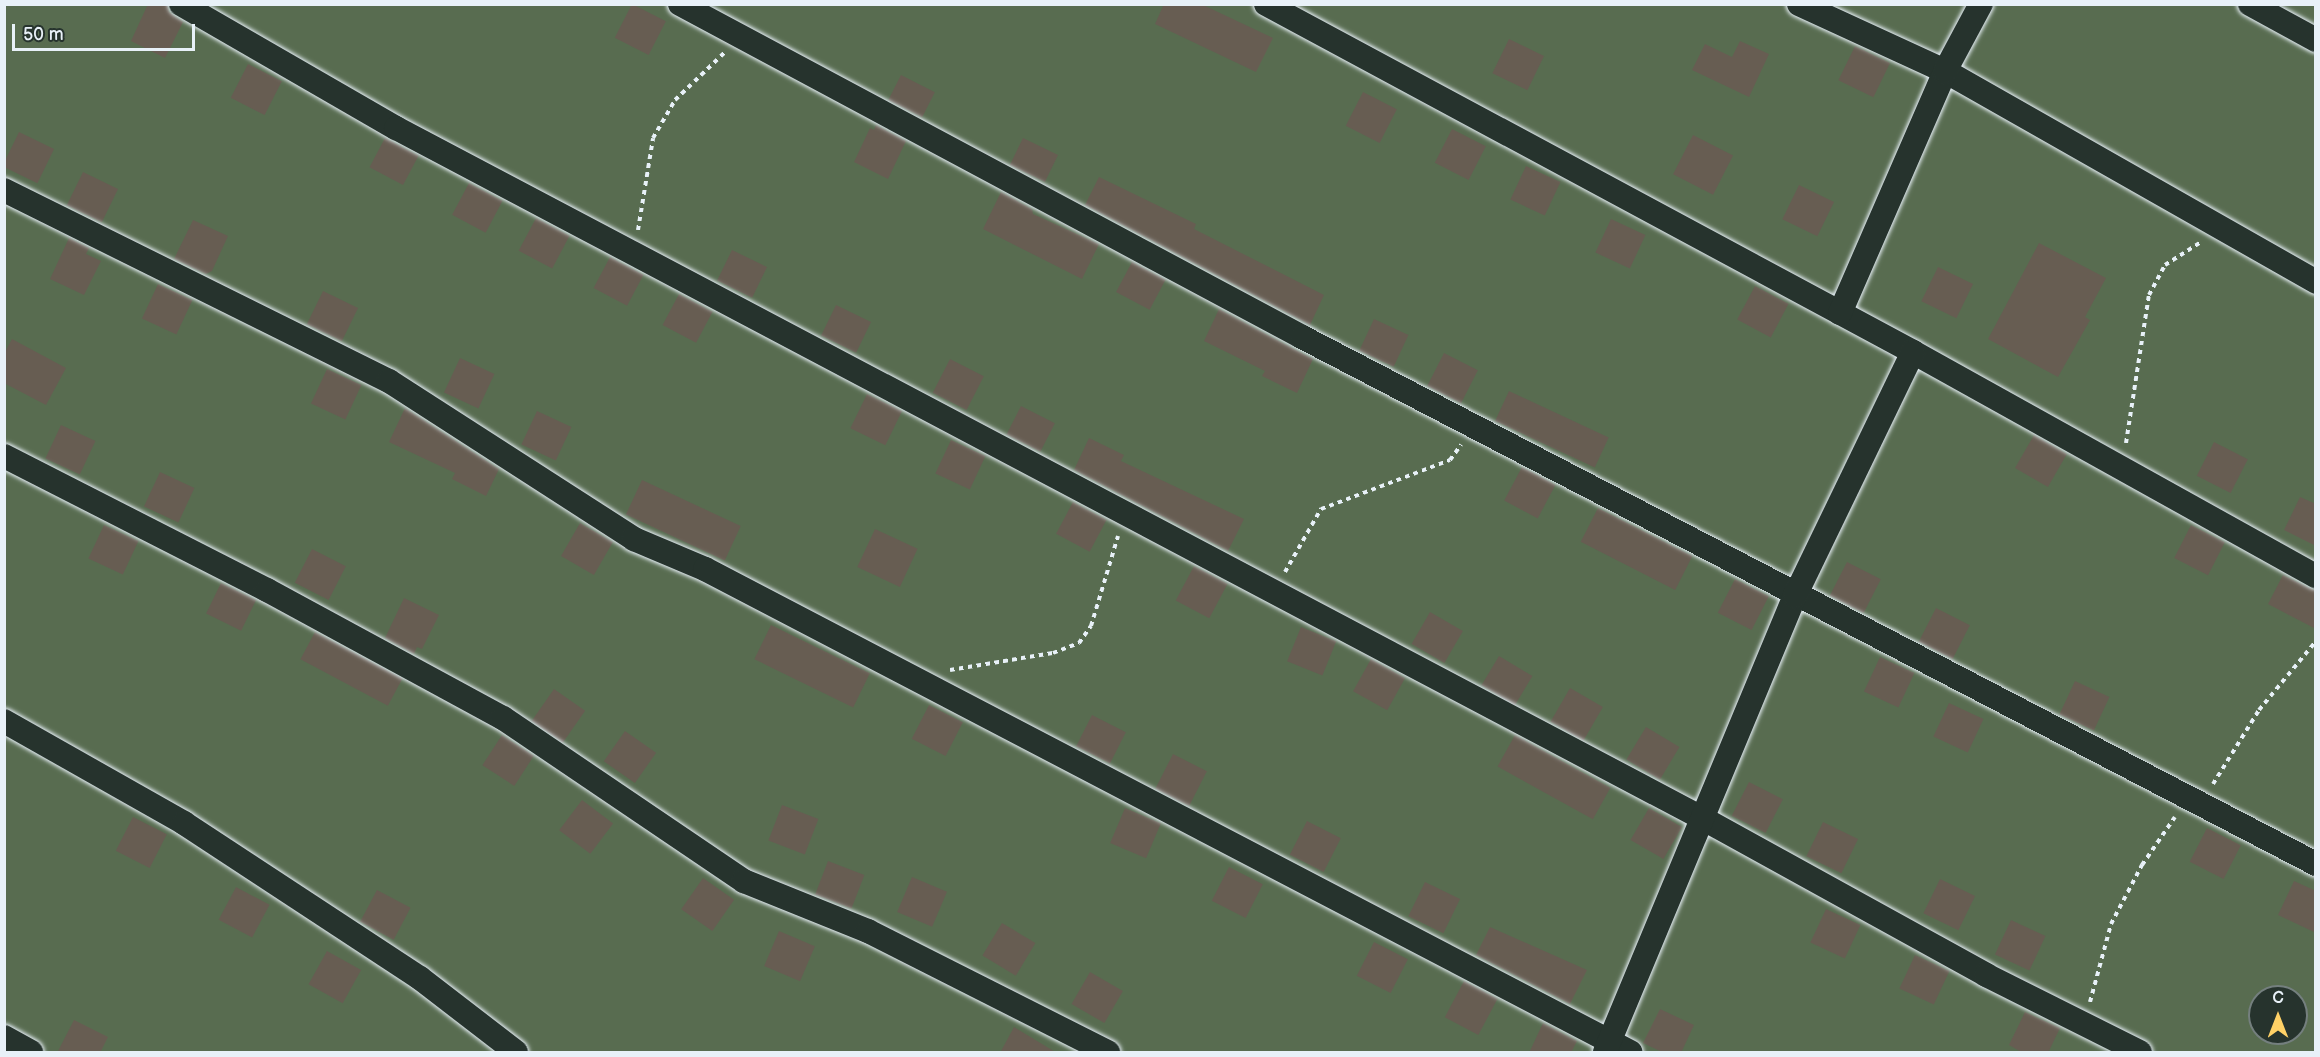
<!DOCTYPE html>
<meta charset="utf-8">
<style>
body{margin:0}
#map{position:relative;width:2320px;height:1057px;overflow:hidden;background:#3a4038;font-family:"Balsamiq Sans",sans-serif}
div>[style]{position:absolute}
.green>*{inset:0;background:#586c50}
.building>*{inset:0;background:#675d52;transform-origin:0 0}
.path>*{height:4px;margin-top:-2px;transform-origin:0;background:repeating-linear-gradient(90deg,#e8f1f8 0 4.5px,transparent 0 9px)}
.roads{filter:drop-shadow(0 0 2px #e8f1f8) drop-shadow(0 0 2px #e8f1f8)}
.minor>*{height:24px;margin:-12px;padding:0 12px;transform-origin:12px;border-radius:12px;background:#26332d}
span{translate:-50% -50%;white-space:nowrap;text-align:center;line-height:1.15;-webkit-text-stroke:6px #26332d;paint-order:stroke}
.frame{position:absolute;inset:0;border:6px solid #e8f1f8;pointer-events:none}
.north{position:absolute;left:2248px;top:985px;width:60px;height:60px;box-sizing:border-box;background:#26332d;border:2px solid #747f7e;border-radius:50%;rotate:0deg;font-size:16px;font-weight:700;line-height:24px;text-align:center;color:#e8f1f8}
.north::after{content:'';display:block;margin:auto;width:21px;height:27px;background:#ffd166;clip-path:polygon(50% 0,100% 100%,50% 72%,0 100%)}
.scale{position:absolute;left:12px;top:24px;width:183px;height:27px;box-sizing:border-box;border:3px solid #e8f1f8;border-top:0;padding-left:8px;font-size:18px;line-height:21px;white-space:nowrap;color:#e8f1f8;-webkit-text-stroke:4px #26332d;paint-order:stroke}
</style>
<div id="map">
<div class="green">
<i style="clip-path:polygon(evenodd,5px 5px,2315px 5px,2315px 1052px,5px 1052px,5px 5px,2260px 997px,2296px 997px,2296px 1033px,2260px 1033px,2260px 997px)"></i>
</div>
<div class="building">
<i style="clip-path:polygon(148px 4px,167px 4px,169px 12px,183px 22px,165px 58px,131px 41px)"></i>
<i style="left:632px;top:4px;width:38px;height:38px;rotate:27deg"></i>
<i style="clip-path:polygon(1164px 4px,1201px 4px,1273px 38px,1256px 72px,1155px 24px)"></i>
<i style="left:1509px;top:39px;width:39px;height:38px;rotate:26deg"></i>
<i style="clip-path:polygon(1740px 41px,1769px 54px,1749px 97px,1692px 70px,1705px 44px,1732px 57px)"></i>
<i style="left:1855px;top:46px;width:39px;height:38px;rotate:26deg"></i>
<i style="left:248px;top:64px;width:38px;height:38px;rotate:27deg"></i>
<i style="left:901px;top:75px;width:38px;height:28px;rotate:27deg"></i>
<i style="left:1363px;top:92px;width:38px;height:38px;rotate:27deg"></i>
<i style="clip-path:polygon(876px 125px,906px 141px,888px 179px,854px 162px,870px 128px,874px 130px)"></i>
<i style="left:1452px;top:129px;width:38px;height:38px;rotate:27deg"></i>
<i style="left:19px;top:132px;width:39px;height:38px;rotate:26deg"></i>
<i style="left:1693px;top:135px;width:45px;height:44px;rotate:27deg"></i>
<i style="left:385px;top:138px;width:38px;height:33px;rotate:28deg"></i>
<i style="left:1023px;top:138px;width:39px;height:30px;rotate:26deg"></i>
<i style="left:1526px;top:166px;width:38px;height:37px;rotate:25deg"></i>
<i style="left:83px;top:172px;width:39px;height:37px;rotate:26deg"></i>
<i style="clip-path:polygon(1099px 177px,1196px 224px,1194px 229px,1324px 295px,1310px 325px,1085px 205px)"></i>
<i style="left:469px;top:183px;width:38px;height:36px;rotate:28deg"></i>
<i style="left:1799px;top:185px;width:39px;height:38px;rotate:26deg"></i>
<i style="clip-path:polygon(1001px 192px,1032px 209px,1033px 214px,1099px 244px,1082px 279px,983px 229px)"></i>
<i style="left:536px;top:218px;width:38px;height:37px;rotate:28deg"></i>
<i style="left:1611px;top:219px;width:38px;height:37px;rotate:25deg"></i>
<i style="clip-path:polygon(193px 220px,228px 236px,212px 271px,206px 274px,174px 259px)"></i>
<i style="clip-path:polygon(69px 238px,89px 248px,86px 254px,101px 261px,84px 295px,50px 279px)"></i>
<i style="clip-path:polygon(2039px 243px,2106px 278px,2085px 317px,2090px 320px,2058px 377px,1988px 339px)"></i>
<i style="left:732px;top:250px;width:39px;height:34px;rotate:26deg"></i>
<i style="left:610px;top:257px;width:38px;height:35px;rotate:28deg"></i>
<i style="left:1132px;top:262px;width:38px;height:34px;rotate:28deg"></i>
<i style="left:1938px;top:267px;width:39px;height:38px;rotate:26deg"></i>
<i style="left:158px;top:284px;width:38px;height:38px;rotate:25deg"></i>
<i style="left:1755px;top:286px;width:38px;height:38px;rotate:28deg"></i>
<i style="left:323px;top:291px;width:39px;height:37px;rotate:26deg"></i>
<i style="left:679px;top:294px;width:38px;height:35px;rotate:28deg"></i>
<i style="left:836px;top:305px;width:39px;height:34px;rotate:26deg"></i>
<i style="clip-path:polygon(1219px 309px,1313px 359px,1297px 393px,1262px 376px,1265px 371px,1204px 341px)"></i>
<i style="left:1374px;top:319px;width:38px;height:35px;rotate:25deg"></i>
<i style="clip-path:polygon(12px 339px,66px 368px,46px 405px,4px 383px,4px 354px)"></i>
<i style="left:1444px;top:353px;width:38px;height:37px;rotate:27deg"></i>
<i style="left:460px;top:358px;width:38px;height:38px;rotate:25deg"></i>
<i style="left:950px;top:359px;width:38px;height:38px;rotate:27deg"></i>
<i style="left:327px;top:369px;width:38px;height:38px;rotate:25deg"></i>
<i style="left:1509px;top:391px;width:110px;height:33px;rotate:25deg"></i>
<i style="left:867px;top:394px;width:39px;height:38px;rotate:26deg"></i>
<i style="left:1021px;top:406px;width:38px;height:32px;rotate:27deg"></i>
<i style="clip-path:polygon(405px 408px,499px 469px,486px 496px,452px 479px,455px 473px,389px 442px)"></i>
<i style="left:537px;top:411px;width:38px;height:37px;rotate:25deg"></i>
<i style="left:61px;top:425px;width:38px;height:37px;rotate:25deg"></i>
<i style="left:2034px;top:435px;width:38px;height:38px;rotate:30deg"></i>
<i style="clip-path:polygon(1089px 438px,1124px 455px,1121px 461px,1244px 519px,1228px 551px,1074px 470px)"></i>
<i style="left:951px;top:440px;width:38px;height:37px;rotate:25deg"></i>
<i style="left:2214px;top:442px;width:38px;height:38px;rotate:27deg"></i>
<i style="left:1522px;top:467px;width:38px;height:38px;rotate:28deg"></i>
<i style="left:160px;top:472px;width:38px;height:38px;rotate:25deg"></i>
<i style="left:642px;top:480px;width:109px;height:38px;rotate:25deg"></i>
<i style="clip-path:polygon(2300px 497px,2316px 504px,2316px 546px,2284px 530px)"></i>
<i style="left:1073px;top:502px;width:38px;height:36px;rotate:28deg"></i>
<i style="left:1598px;top:508px;width:106px;height:38px;rotate:27deg"></i>
<i style="left:580px;top:523px;width:38px;height:38px;rotate:30deg"></i>
<i style="left:104px;top:525px;width:38px;height:37px;rotate:25deg"></i>
<i style="left:2191px;top:525px;width:38px;height:37px;rotate:27deg"></i>
<i style="left:875px;top:529px;width:47px;height:42px;rotate:25deg"></i>
<i style="left:312px;top:549px;width:38px;height:38px;rotate:27deg"></i>
<i style="left:1847px;top:562px;width:38px;height:38px;rotate:27deg"></i>
<i style="left:1194px;top:566px;width:38px;height:39px;rotate:28deg"></i>
<i style="clip-path:polygon(2283px 575px,2316px 591px,2316px 629px,2268px 604px)"></i>
<i style="left:1735px;top:579px;width:38px;height:38px;rotate:27deg"></i>
<i style="left:221px;top:583px;width:39px;height:34px;rotate:26deg"></i>
<i style="clip-path:polygon(404px 598px,439px 615px,422px 649px,417px 647px,414px 654px,385px 638px)"></i>
<i style="left:1936px;top:608px;width:38px;height:38px;rotate:27deg"></i>
<i style="left:1430px;top:612px;width:38px;height:37px;rotate:30deg"></i>
<i style="left:771px;top:625px;width:110px;height:38px;rotate:26deg"></i>
<i style="left:1301px;top:627px;width:38px;height:37px;rotate:22deg"></i>
<i style="left:315px;top:632px;width:99px;height:31px;rotate:28deg"></i>
<i style="left:1499px;top:656px;width:39px;height:34px;rotate:31deg"></i>
<i style="left:1880px;top:657px;width:38px;height:38px;rotate:25deg"></i>
<i style="left:1371px;top:659px;width:39px;height:37px;rotate:29deg"></i>
<i style="left:2075px;top:681px;width:38px;height:37px;rotate:25deg"></i>
<i style="left:1570px;top:688px;width:38px;height:39px;rotate:30deg"></i>
<i style="left:554px;top:689px;width:38px;height:39px;rotate:35deg"></i>
<i style="left:1949px;top:703px;width:38px;height:37px;rotate:25deg"></i>
<i style="left:929px;top:705px;width:38px;height:38px;rotate:27deg"></i>
<i style="left:1092px;top:715px;width:38px;height:35px;rotate:27deg"></i>
<i style="left:1646px;top:727px;width:39px;height:38px;rotate:31deg"></i>
<i style="left:625px;top:731px;width:38px;height:37px;rotate:35deg"></i>
<i style="left:502px;top:735px;width:38px;height:36px;rotate:33deg"></i>
<i style="left:1515px;top:735px;width:109px;height:36px;rotate:29deg"></i>
<i style="left:1173px;top:754px;width:38px;height:39px;rotate:27deg"></i>
<i style="left:1749px;top:782px;width:38px;height:38px;rotate:27deg"></i>
<i style="left:582px;top:800px;width:39px;height:38px;rotate:37deg"></i>
<i style="left:782px;top:805px;width:39px;height:38px;rotate:21deg"></i>
<i style="left:1125px;top:808px;width:39px;height:38px;rotate:23deg"></i>
<i style="left:1649px;top:808px;width:38px;height:37px;rotate:30deg"></i>
<i style="left:133px;top:817px;width:38px;height:38px;rotate:27deg"></i>
<i style="left:1307px;top:821px;width:38px;height:38px;rotate:27deg"></i>
<i style="left:1823px;top:822px;width:39px;height:38px;rotate:26deg"></i>
<i style="left:2207px;top:828px;width:38px;height:38px;rotate:27deg"></i>
<i style="left:828px;top:861px;width:39px;height:36px;rotate:21deg"></i>
<i style="left:1229px;top:867px;width:38px;height:38px;rotate:27deg"></i>
<i style="left:912px;top:877px;width:38px;height:38px;rotate:23deg"></i>
<i style="left:703px;top:878px;width:38px;height:38px;rotate:35deg"></i>
<i style="left:1940px;top:879px;width:39px;height:38px;rotate:26deg"></i>
<i style="clip-path:polygon(2294px 881px,2316px 891px,2316px 933px,2278px 915px)"></i>
<i style="left:1425px;top:882px;width:39px;height:38px;rotate:26deg"></i>
<i style="left:236px;top:887px;width:38px;height:37px;rotate:28deg"></i>
<i style="left:377px;top:890px;width:38px;height:36px;rotate:28deg"></i>
<i style="left:1826px;top:909px;width:38px;height:37px;rotate:25deg"></i>
<i style="left:2011px;top:920px;width:38px;height:38px;rotate:25deg"></i>
<i style="left:1002px;top:923px;width:39px;height:38px;rotate:31deg"></i>
<i style="clip-path:polygon(1490px 927px,1587px 970px,1570px 1004px,1476px 955px)"></i>
<i style="left:779px;top:931px;width:39px;height:38px;rotate:23deg"></i>
<i style="left:1374px;top:942px;width:38px;height:38px;rotate:27deg"></i>
<i style="left:327px;top:951px;width:39px;height:38px;rotate:29deg"></i>
<i style="left:1915px;top:955px;width:38px;height:37px;rotate:25deg"></i>
<i style="left:1090px;top:972px;width:38px;height:37px;rotate:30deg"></i>
<i style="left:1464px;top:981px;width:38px;height:41px;rotate:28deg"></i>
<i style="clip-path:polygon(1660px 1009px,1694px 1025px,1681px 1053px,1664px 1053px,1643px 1043px)"></i>
<i style="clip-path:polygon(2025px 1012px,2060px 1028px,2048px 1053px,2023px 1053px,2009px 1045px)"></i>
<i style="clip-path:polygon(74px 1020px,108px 1037px,100px 1053px,57px 1053px)"></i>
<i style="clip-path:polygon(1543px 1023px,1577px 1041px,1571px 1053px,1529px 1053px)"></i>
<i style="clip-path:polygon(1014px 1027px,1057px 1053px,1000px 1053px)"></i>
</div>
<div class="path">
<i style="left:638px;top:230px;width:93px;rotate:-80.7deg"></i>
<i style="left:653px;top:138px;width:44px;rotate:-59.9deg"></i>
<i style="left:675px;top:100px;width:68px;rotate:-43.8deg"></i>
<i style="left:2126px;top:443px;width:150px;rotate:-81.2deg"></i>
<i style="left:2149px;top:295px;width:34px;rotate:-62deg"></i>
<i style="left:2165px;top:265px;width:43px;rotate:-32.6deg"></i>
<i style="left:1285px;top:572px;width:73px;rotate:-60.3deg"></i>
<i style="left:1321px;top:509px;width:138px;rotate:-20.8deg"></i>
<i style="left:1450px;top:460px;width:19px;rotate:-54deg"></i>
<i style="left:950px;top:670px;width:104px;rotate:-9.4deg"></i>
<i style="left:1053px;top:653px;width:28px;rotate:-21deg"></i>
<i style="left:1079px;top:643px;width:21px;rotate:-55deg"></i>
<i style="left:1091px;top:626px;width:94px;rotate:-73.3deg"></i>
<i style="left:2213px;top:784px;width:87px;rotate:-58.1deg"></i>
<i style="left:2259px;top:710px;width:89px;rotate:-50.4deg"></i>
<i style="left:2090px;top:1002px;width:81px;rotate:-74.9deg"></i>
<i style="left:2111px;top:924px;width:67px;rotate:-62.3deg"></i>
<i style="left:2142px;top:865px;width:58px;rotate:-55.5deg"></i>
</div>
<div class="roads">
<div class="minor">
<i style="left:181px;top:4px;width:248px;rotate:30deg"></i>
<i style="left:396px;top:128px;width:1477px;rotate:27.85deg"></i>
<i style="left:1702px;top:818px;width:325px;rotate:28.9deg"></i>
<i style="left:1986px;top:975px;width:172px;rotate:26.6deg"></i>
<i style="left:680px;top:4px;width:706px;rotate:28.16deg"></i>
<i style="left:1302px;top:337px;width:1143px;rotate:27.46deg"></i>
<i style="left:1266px;top:4px;width:735px;rotate:28.27deg"></i>
<i style="left:1913px;top:352px;width:461px;rotate:29.1deg"></i>
<i style="left:1799px;top:4px;width:161px;rotate:24.7deg"></i>
<i style="left:1945px;top:71px;width:427px;rotate:29.6deg"></i>
<i style="left:2250px;top:4px;width:75px;rotate:28.6deg"></i>
<i style="left:4px;top:190px;width:430px;rotate:26.4deg"></i>
<i style="left:389px;top:381px;width:292px;rotate:32.8deg"></i>
<i style="left:634px;top:539px;width:77px;rotate:22.9deg"></i>
<i style="left:705px;top:569px;width:1044px;rotate:27.57deg"></i>
<i style="left:1840px;top:313px;width:264px;rotate:-66.5deg"></i>
<i style="left:1945px;top:71px;width:76px;rotate:-61.8deg"></i>
<i style="left:4px;top:456px;width:295px;rotate:27deg"></i>
<i style="left:267px;top:590px;width:268px;rotate:28.5deg"></i>
<i style="left:503px;top:718px;width:291px;rotate:34.1deg"></i>
<i style="left:744px;top:881px;width:134px;rotate:22deg"></i>
<i style="left:868px;top:931px;width:269px;rotate:26.8deg"></i>
<i style="left:4px;top:721px;width:207px;rotate:29.5deg"></i>
<i style="left:184px;top:823px;width:282px;rotate:33.3deg"></i>
<i style="left:420px;top:978px;width:121px;rotate:37.6deg"></i>
<i style="left:4px;top:1037px;width:31px;rotate:29deg"></i>
<i style="left:1605px;top:1052px;width:494px;rotate:-67.4deg"></i>
<i style="left:1795px;top:596px;width:271px;rotate:-64.2deg"></i>
</div>
</div>
<div class="frame"></div>
<div class="north">С</div>
<div class="scale">50 m</div>
</div>
